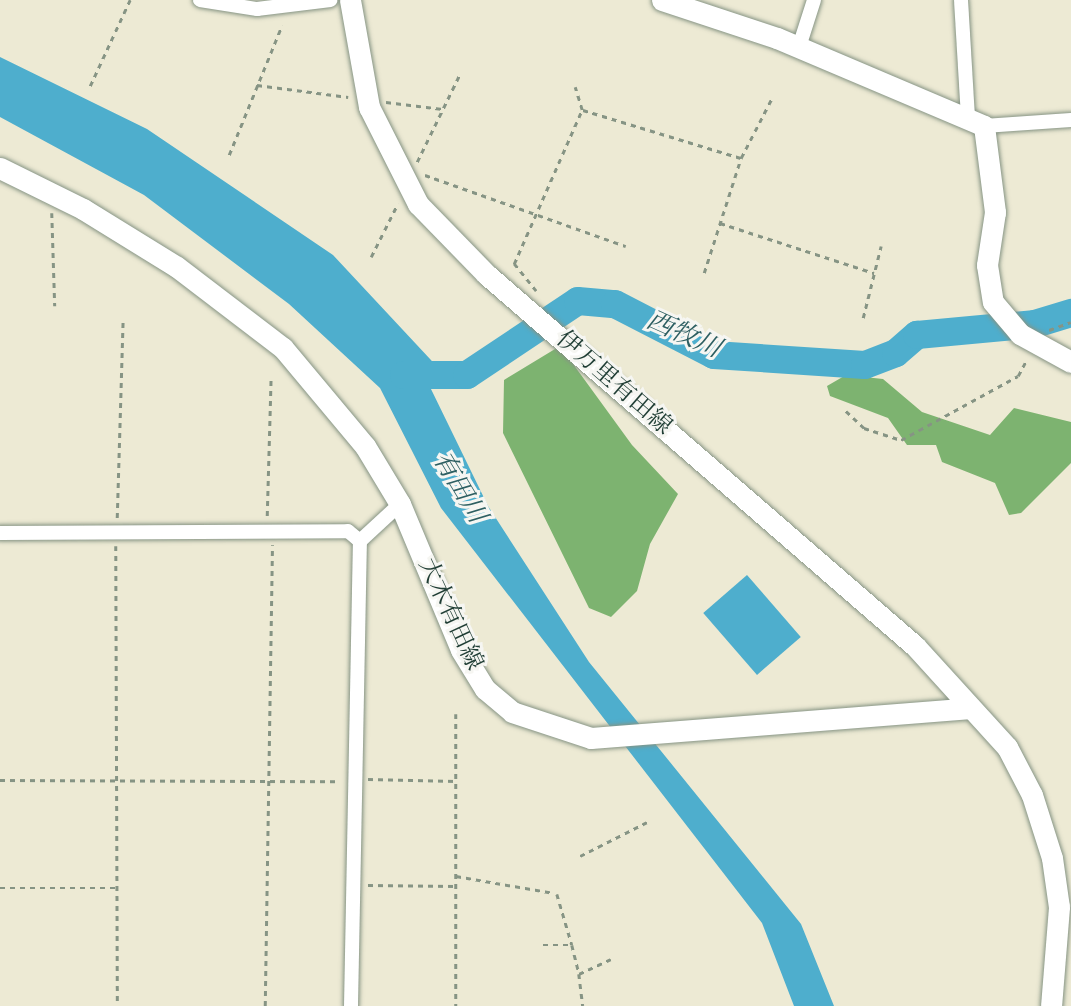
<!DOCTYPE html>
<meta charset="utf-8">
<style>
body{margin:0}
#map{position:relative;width:1071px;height:1006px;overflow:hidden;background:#edead4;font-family:"Sorts Mill Goudy","Noto Serif JP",serif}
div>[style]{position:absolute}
.forest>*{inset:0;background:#7db370}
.water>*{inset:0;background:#4eaecd;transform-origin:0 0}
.river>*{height:28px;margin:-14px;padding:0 14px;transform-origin:14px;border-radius:14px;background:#4eaecd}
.path>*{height:2.5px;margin-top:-1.25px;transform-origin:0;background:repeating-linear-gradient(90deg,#869484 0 5px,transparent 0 10px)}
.roads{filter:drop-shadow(0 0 2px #869484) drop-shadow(0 0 2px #869484)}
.street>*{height:14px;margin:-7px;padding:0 7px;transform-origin:7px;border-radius:7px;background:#fff}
.secondary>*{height:21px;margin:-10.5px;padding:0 10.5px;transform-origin:10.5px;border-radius:10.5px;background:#fff}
span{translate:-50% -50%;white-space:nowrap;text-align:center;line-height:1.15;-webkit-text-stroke:6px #f6f6f2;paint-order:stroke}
.street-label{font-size:24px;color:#1f3d34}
.water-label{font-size:26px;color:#2d5f62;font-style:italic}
</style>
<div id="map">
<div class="forest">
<i style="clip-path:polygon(560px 346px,632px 445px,678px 494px,650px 544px,637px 591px,611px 617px,589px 608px,503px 433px,504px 380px)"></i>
<i style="clip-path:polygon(846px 375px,883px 379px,922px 412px,990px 435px,1014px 408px,1071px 422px,1071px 463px,1021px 513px,1009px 515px,995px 483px,942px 462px,936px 445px,907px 445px,888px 418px,830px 396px,827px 386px)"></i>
</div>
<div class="water">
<i style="clip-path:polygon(0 57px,147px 129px,333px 255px,444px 374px,430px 387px,488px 506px,589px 662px,801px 924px,834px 1006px,794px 1006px,762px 923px,441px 508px,380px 388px,289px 304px,144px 195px,0 117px)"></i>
<i style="left:747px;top:575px;width:82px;height:58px;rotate:49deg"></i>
</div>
<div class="river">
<i style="left:404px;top:375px;width:63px"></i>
<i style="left:467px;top:375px;width:133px;rotate:-33.7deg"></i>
<i style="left:578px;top:301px;width:37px;rotate:5deg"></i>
<i style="left:615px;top:304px;width:111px;rotate:27.3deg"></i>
<i style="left:714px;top:355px;width:151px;rotate:3.8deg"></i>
<i style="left:865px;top:365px;width:33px;rotate:-21deg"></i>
<i style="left:896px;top:353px;width:28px;rotate:-41deg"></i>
<i style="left:917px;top:335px;width:119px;rotate:-5.3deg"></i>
<i style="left:1035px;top:324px;width:38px;rotate:-17deg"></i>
</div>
<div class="path">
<i style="left:257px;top:85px;width:92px;rotate:7.5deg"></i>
<i style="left:90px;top:86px;width:95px;rotate:-65.1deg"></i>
<i style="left:386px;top:102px;width:57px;rotate:7deg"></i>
<i style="left:583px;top:110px;width:165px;rotate:16.9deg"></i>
<i style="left:229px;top:155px;width:140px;rotate:-67.8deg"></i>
<i style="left:417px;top:162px;width:98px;rotate:-64deg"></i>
<i style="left:425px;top:175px;width:213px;rotate:19.5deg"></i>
<i style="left:52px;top:213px;width:93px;rotate:88.2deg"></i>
<i style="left:720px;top:223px;width:162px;rotate:18deg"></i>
<i style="left:371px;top:257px;width:60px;rotate:-63.4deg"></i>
<i style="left:704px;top:273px;width:121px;rotate:-72.2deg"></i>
<i style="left:741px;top:158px;width:68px;rotate:-62.7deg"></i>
<i style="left:536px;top:291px;width:35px;rotate:-129deg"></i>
<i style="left:514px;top:264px;width:168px;rotate:-66.2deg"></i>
<i style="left:582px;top:110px;width:24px;rotate:-107deg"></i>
<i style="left:863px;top:318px;width:74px;rotate:-76deg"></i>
<i style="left:1049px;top:330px;width:23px;rotate:-20deg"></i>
<i style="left:846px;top:411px;width:25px;rotate:43deg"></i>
<i style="left:864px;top:428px;width:39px;rotate:18deg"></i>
<i style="left:901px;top:440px;width:133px;rotate:-28.7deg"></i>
<i style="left:1018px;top:376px;width:19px;rotate:-62deg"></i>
<i style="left:267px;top:516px;width:140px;rotate:-88.4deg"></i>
<i style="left:117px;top:518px;width:200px;rotate:-88.3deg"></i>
<i style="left:116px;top:546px;width:460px;rotate:89.8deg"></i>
<i style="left:456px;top:714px;width:292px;rotate:90deg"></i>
<i style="left:368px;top:779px;width:88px;rotate:1.3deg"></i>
<i style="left:0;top:780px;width:340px;rotate:0.2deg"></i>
<i style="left:580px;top:856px;width:75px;rotate:-26.9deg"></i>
<i style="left:456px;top:876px;width:98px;rotate:9.9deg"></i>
<i style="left:368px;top:885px;width:88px;rotate:0.7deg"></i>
<i style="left:0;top:888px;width:116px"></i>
<i style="left:557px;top:894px;width:53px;rotate:73.6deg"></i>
<i style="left:543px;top:945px;width:29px"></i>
<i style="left:572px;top:945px;width:30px;rotate:76deg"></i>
<i style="left:579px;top:974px;width:35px;rotate:-25deg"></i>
<i style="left:579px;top:974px;width:32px;rotate:83deg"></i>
<i style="left:265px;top:1006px;width:461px;rotate:-89.1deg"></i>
</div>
<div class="roads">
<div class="street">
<i style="left:200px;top:0;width:58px;rotate:9deg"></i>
<i style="left:257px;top:9px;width:74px;rotate:-7deg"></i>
<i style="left:961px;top:0;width:119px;rotate:86.6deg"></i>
<i style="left:799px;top:47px;width:49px;rotate:-72.3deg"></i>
<i style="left:984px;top:126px;width:87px;rotate:-3.9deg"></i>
<i style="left:0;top:533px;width:348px;rotate:-0.3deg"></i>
<i style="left:348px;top:531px;width:16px;rotate:40deg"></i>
<i style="left:351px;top:1006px;width:465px;rotate:-88.9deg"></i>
<i style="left:360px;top:541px;width:54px;rotate:-42.8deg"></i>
</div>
<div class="secondary">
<i style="left:350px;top:0;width:109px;rotate:79.9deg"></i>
<i style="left:369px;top:107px;width:109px;rotate:63.2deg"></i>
<i style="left:418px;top:204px;width:98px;rotate:45.8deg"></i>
<i style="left:486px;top:274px;width:568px;rotate:40.93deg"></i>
<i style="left:915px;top:646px;width:137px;rotate:47.7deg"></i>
<i style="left:1007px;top:747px;width:54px;rotate:62.5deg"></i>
<i style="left:1032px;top:795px;width:66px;rotate:72.4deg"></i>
<i style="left:1052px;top:858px;width:49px;rotate:81.9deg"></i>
<i style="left:1059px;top:907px;width:99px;rotate:94.6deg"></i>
<i style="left:662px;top:0;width:121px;rotate:18.3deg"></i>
<i style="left:777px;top:38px;width:225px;rotate:23deg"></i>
<i style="left:984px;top:126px;width:87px;rotate:82.7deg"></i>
<i style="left:995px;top:212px;width:54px;rotate:98.6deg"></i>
<i style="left:987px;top:265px;width:37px;rotate:81deg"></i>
<i style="left:993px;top:302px;width:42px;rotate:49.8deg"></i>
<i style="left:1020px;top:334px;width:58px;rotate:28.8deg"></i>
<i style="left:0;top:168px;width:93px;rotate:26.3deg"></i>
<i style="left:83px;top:209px;width:110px;rotate:31.7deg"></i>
<i style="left:177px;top:267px;width:133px;rotate:37.4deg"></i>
<i style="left:283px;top:348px;width:128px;rotate:50.1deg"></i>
<i style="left:365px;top:446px;width:68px;rotate:58.9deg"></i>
<i style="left:400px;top:504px;width:158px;rotate:67.3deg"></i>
<i style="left:461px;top:650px;width:46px;rotate:58.4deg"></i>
<i style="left:485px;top:689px;width:35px;rotate:40deg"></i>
<i style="left:512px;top:712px;width:83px;rotate:18.2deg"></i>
<i style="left:591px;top:738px;width:381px;rotate:-4.5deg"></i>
</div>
</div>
<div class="street-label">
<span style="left:613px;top:384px;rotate:41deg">伊万里有田線</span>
<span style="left:449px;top:615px;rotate:65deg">大木有田線</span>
</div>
<div class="water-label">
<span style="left:683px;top:336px;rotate:24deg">西牧川</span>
<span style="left:458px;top:488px;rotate:59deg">有田川</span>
</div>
</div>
